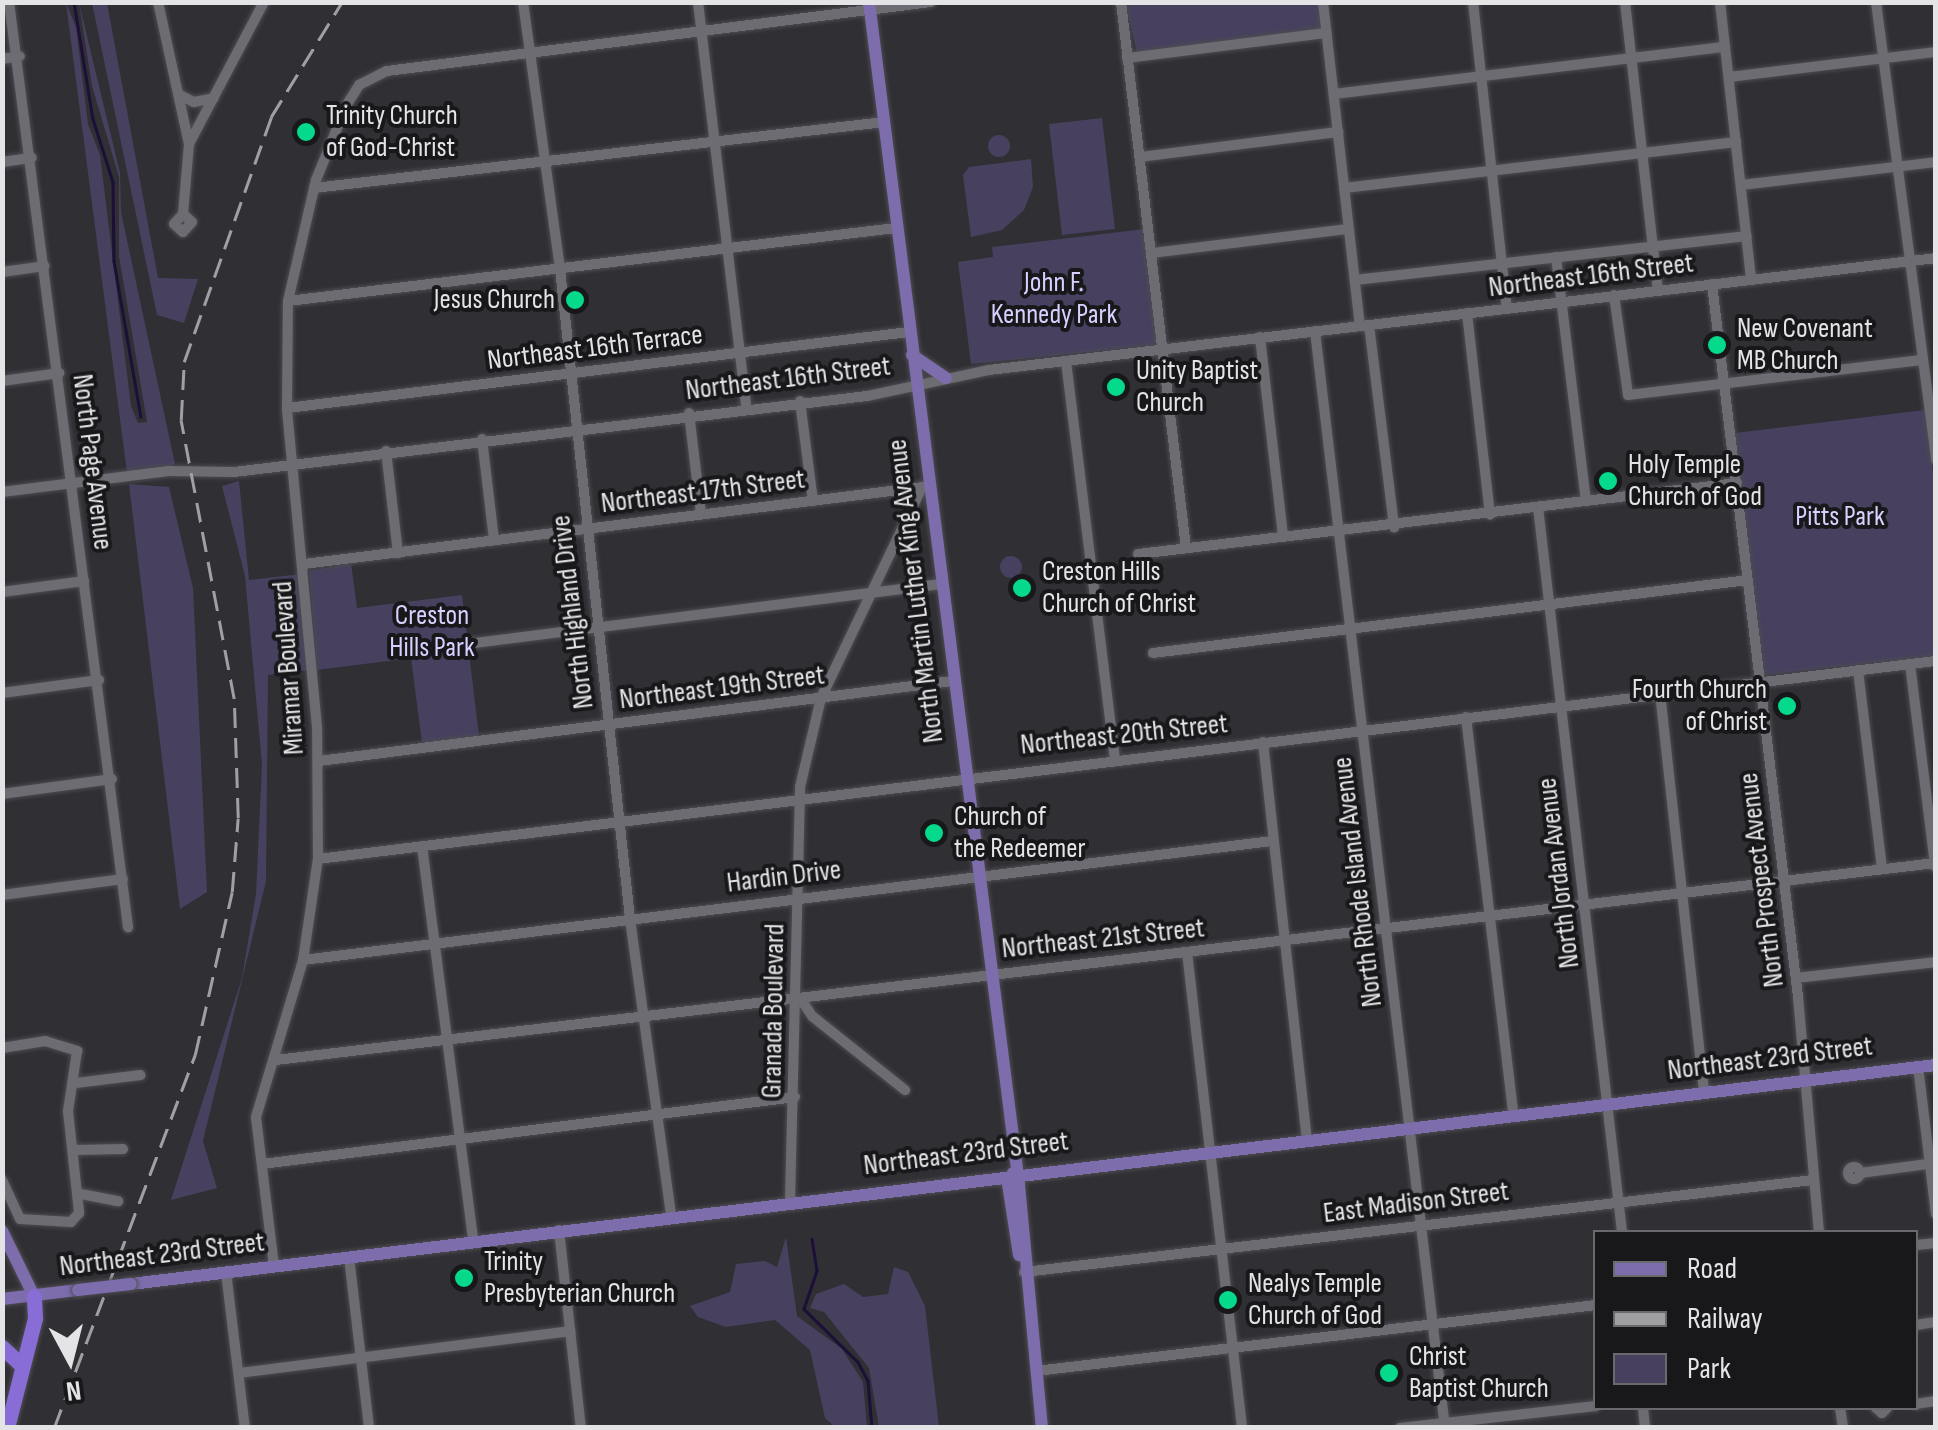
<!DOCTYPE html>
<html>
<head>
<meta charset="utf-8">
<style>
  body { margin:0 }
  #map { position:relative; width:1938px; height:1430px; overflow:hidden; background:#302f34; font-family:"Sofia Sans Condensed",sans-serif }
  div>[style] { position:absolute }
  [style*='--x'] { left:calc(var(--x)*1px); top:calc(var(--y)*1px); width:calc(var(--w)*1px); rotate:calc(var(--a)*1deg) }
  .green>* { inset:0; background:#47415f }
  .round { border-radius:50% }
  .stream>* { height:2.5px; margin:-1.25px; padding:0 1.25px; transform-origin:1.25px; border-radius:1.25px; background:#1c0f38 }
  .roads { filter:drop-shadow(0 0 2px #4d4c51) drop-shadow(0 0 2px #4d4c51) }
  .minor>* { height:10px; margin:-5px; padding:0 5px; transform-origin:5px; border-radius:5px; background:#6d6c72 }
  .minor>.ring { margin:-5px; padding:0; box-sizing:content-box; background:none; border:10px solid #6d6c72; border-radius:50% }
  .major>* { height:12px; margin:-6px; padding:0 6px; transform-origin:6px; border-radius:6px; background:#7d6dad }
  .highway>* { height:15px; margin:-7.5px; padding:0 7.5px; transform-origin:7.5px; border-radius:7.5px; background:#876dd5 }
  .rail>* { height:2.5px; margin-top:-1.25px; transform-origin:0; background:repeating-linear-gradient(90deg,#a0a0a3 0 20px,transparent 0 30px) }
  .bridges { filter:drop-shadow(0 0 2px #4d4c51) drop-shadow(0 0 2px #4d4c51) }
  .major-bridge>* { height:12px; margin:-6px; padding:0 6px; transform-origin:6px; border-radius:6px; background:#7d6dad }
  .dots>* { width:28px; height:28px; translate:-50% -50%; box-sizing:border-box; border:5px solid #18171a; border-radius:50% }
  span { translate:-50% -50%; white-space:nowrap; text-align:center; line-height:1.15; -webkit-text-stroke:8px #18171a; paint-order:stroke }
  .poi-label { font-size:28px; color:#e4e4e7 }
  .left { translate:0 -50%; text-align:left }
  .right { translate:-100% -50%; text-align:right }
  .street-label { font-size:28px; color:#e4e4e7 }
  .park-label { font-size:28px; color:#d8d1ff }
  .frame { position:absolute; inset:0; border:5px solid #e4e4e7; pointer-events:none }
  .legend { position:absolute; left:1593px; top:1230px; width:325px; height:180px; box-sizing:border-box; background:#18171a; border:2px solid #6a696c; margin:0; padding:12px 18px; list-style:none; font-size:30px; color:#e4e4e7 }
  .legend li { display:flex; align-items:center; gap:20px; height:50px }
  .legend b { width:50px; border:2px solid #6a696c }
  .north { position:absolute; left:20px; top:1310px; width:100px; height:100px; -webkit-text-stroke:8px #18171a; paint-order:stroke; rotate:173deg; font-size:28px; font-weight:700; line-height:40px; text-align:center; color:#e4e4e7 }
  .north::after { content:''; display:block; margin:auto; width:35px; height:45px; background:#e4e4e7; clip-path:polygon(50% 0,100% 100%,50% 72%,0 100%) }
</style>
</head>
<body>
<div id="map">
  <div class="green">
    <i style="clip-path:polygon(66px 3px,76px 27px,88px 124px,100px 155px,131px 406px,138px 423px,147px 422px,119px 256px,119px 177px,92px 86px,79px 3px,120px 173px,121px 212px,175px 464px,170px 467px,127px 473px)"></i>
    <i style="clip-path:polygon(92px 3px,107px 3px,158px 278px,198px 279px,184px 323px,157px 315px)"></i>
    <i style="clip-path:polygon(1126px 3px,1319px 3px,1321px 29px,1137px 54px)"></i>
    <i style="clip-path:polygon(1102px 118px,1115px 229px,1062px 235px,1049px 124px)"></i>
    <i class="round" style="left:988px;top:135px;width:22px;height:22px"></i>
    <i style="clip-path:polygon(1031px 159px,1033px 187px,1024px 210px,1002px 230px,971px 237px,963px 175px,969px 167px)"></i>
    <i style="clip-path:polygon(1145px 229px,1157px 345px,971px 364px,958px 262px,993px 257px,992px 247px)"></i>
    <i style="clip-path:polygon(1925px 410px,1936px 496px,1935px 656px,1764px 675px,1735px 433px)"></i>
    <i style="clip-path:polygon(239px 481px,249px 580px,301px 574px,309px 670px,268px 675px,266px 881px,203px 1141px,217px 1188px,171px 1200px,242px 978px,256px 894px,262px 765px,245px 576px,222px 486px)"></i>
    <i style="clip-path:polygon(129px 484px,169px 487px,193px 588px,207px 892px,180px 909px)"></i>
    <i class="round" style="left:1000px;top:556px;width:22px;height:22px"></i>
    <i style="clip-path:polygon(351px 563px,357px 608px,462px 595px,479px 736px,422px 743px,411px 658px,317px 670px,309px 571px)"></i>
    <i style="clip-path:polygon(786px 1237px,797px 1316px,842px 1349px,863px 1382px,867px 1427px,835px 1427px,825px 1418px,810px 1350px,775px 1320px,726px 1327px,698px 1317px,690px 1306px,730px 1292px,736px 1264px,765px 1261px,777px 1267px)"></i>
    <i style="clip-path:polygon(894px 1267px,908px 1272px,925px 1306px,939px 1427px,879px 1427px,869px 1368px,824px 1312px,810px 1308px,816px 1294px,844px 1284px,863px 1297px,888px 1294px)"></i>
  </div>
  <div class="stream">
    <i style="--x:74;--y:2;--w:119;--a:80.8"></i>
    <i style="--x:93;--y:119;--w:66;--a:72.4"></i>
    <i style="--x:113;--y:182;--w:79;--a:89.3"></i>
    <i style="--x:114;--y:261;--w:158;--a:80.2"></i>
    <i style="--x:812;--y:1239;--w:32;--a:81"></i>
    <i style="--x:817;--y:1271;--w:40;--a:108.9"></i>
    <i style="--x:804;--y:1309;--w:76;--a:44.5"></i>
    <i style="--x:858;--y:1362;--w:21;--a:62"></i>
    <i style="--x:868;--y:1381;--w:47;--a:85.1"></i>
  </div>
  <div class="roads">
    <div class="minor">
      <i style="--x:9;--y:2;--w:933;--a:82.67"></i>
      <i style="--x:158;--y:2;--w:145;--a:77.7"></i>
      <i style="--x:189;--y:144;--w:70;--a:94.9"></i>
      <i style="--x:183;--y:214;--w:13;--a:132"></i>
      <i style="--x:174;--y:224;--w:12;--a:42"></i>
      <i style="--x:183;--y:232;--w:13;--a:-48"></i>
      <i style="--x:192;--y:222;--w:12;--a:-138"></i>
      <i style="--x:523;--y:2;--w:270;--a:82.1"></i>
      <i style="--x:560;--y:269;--w:654;--a:83.85"></i>
      <i style="--x:630;--y:919;--w:300;--a:82.1"></i>
      <i style="--x:698;--y:2;--w:408;--a:83.2"></i>
      <i style="--x:1121;--y:2;--w:550;--a:83.21"></i>
      <i style="--x:1323;--y:2;--w:326;--a:83.5"></i>
      <i style="--x:1473;--y:2;--w:308;--a:83.7"></i>
      <i style="--x:1625;--y:2;--w:290;--a:83.5"></i>
      <i style="--x:1720;--y:2;--w:279;--a:83.6"></i>
      <i style="--x:1876;--y:2;--w:462;--a:82.5"></i>
      <i style="--x:1127;--y:58;--w:201;--a:-7.2"></i>
      <i style="--x:2;--y:59;--w:18;--a:-9"></i>
      <i style="--x:1729;--y:77;--w:209;--a:-6.9"></i>
      <i style="--x:178;--y:94;--w:18;--a:27"></i>
      <i style="--x:194;--y:102;--w:20;--a:-11"></i>
      <i style="--x:1334;--y:94;--w:394;--a:-6.9"></i>
      <i style="--x:189;--y:144;--w:161;--a:-62.2"></i>
      <i style="--x:1140;--y:157;--w:200;--a:-7.2"></i>
      <i style="--x:2;--y:162;--w:30;--a:-8"></i>
      <i style="--x:1741;--y:185;--w:196;--a:-6.7"></i>
      <i style="--x:314;--y:188;--w:574;--a:-6.6"></i>
      <i style="--x:1344;--y:188;--w:395;--a:-6.7"></i>
      <i style="--x:1152;--y:253;--w:197;--a:-7"></i>
      <i style="--x:1556;--y:257;--w:246;--a:83"></i>
      <i style="--x:2;--y:272;--w:43;--a:-7.9"></i>
      <i style="--x:1355;--y:280;--w:394;--a:-6.4"></i>
      <i style="--x:1712;--y:284;--w:718;--a:83.12"></i>
      <i style="--x:1798;--y:997;--w:236;--a:84.9"></i>
      <i style="--x:1614;--y:295;--w:101;--a:82"></i>
      <i style="--x:1628;--y:395;--w:297;--a:-6.8"></i>
      <i style="--x:288;--y:301;--w:612;--a:-6.85"></i>
      <i style="--x:1467;--y:313;--w:203;--a:83.5"></i>
      <i style="--x:1369;--y:325;--w:204;--a:82.9"></i>
      <i style="--x:1315;--y:331;--w:1105;--a:83.24"></i>
      <i style="--x:1260;--y:337;--w:200;--a:83.4"></i>
      <i style="--x:1066;--y:361;--w:401;--a:83"></i>
      <i style="--x:2;--y:381;--w:58;--a:-8"></i>
      <i style="--x:800;--y:401;--w:101;--a:82.6"></i>
      <i style="--x:287;--y:408;--w:627;--a:-6.97"></i>
      <i style="--x:689;--y:413;--w:102;--a:83.2"></i>
      <i style="--x:482;--y:439;--w:102;--a:83.2"></i>
      <i style="--x:386;--y:451;--w:103;--a:83.3"></i>
      <i style="--x:2;--y:492;--w:168;--a:-7.2"></i>
      <i style="--x:169;--y:471;--w:65;--a:0.9"></i>
      <i style="--x:234;--y:472;--w:638;--a:-6.85"></i>
      <i style="--x:867;--y:396;--w:125;--a:-12"></i>
      <i style="--x:989;--y:370;--w:954;--a:-6.74"></i>
      <i style="--x:1538;--y:507;--w:730;--a:83.39"></i>
      <i style="--x:1138;--y:554;--w:603;--a:-6.76"></i>
      <i style="--x:304;--y:564;--w:624;--a:-7.09"></i>
      <i style="--x:2;--y:592;--w:83;--a:-7.6"></i>
      <i style="--x:451;--y:646;--w:493;--a:-7.2"></i>
      <i style="--x:1153;--y:653;--w:599;--a:-6.99"></i>
      <i style="--x:1910;--y:664;--w:204;--a:82.9"></i>
      <i style="--x:1858;--y:670;--w:200;--a:83.1"></i>
      <i style="--x:2;--y:693;--w:98;--a:-7.6"></i>
      <i style="--x:1660;--y:693;--w:401;--a:83.7"></i>
      <i style="--x:1466;--y:717;--w:400;--a:83.2"></i>
      <i style="--x:1263;--y:742;--w:398;--a:83.7"></i>
      <i style="--x:319;--y:761;--w:638;--a:-7.2"></i>
      <i style="--x:2;--y:794;--w:111;--a:-7.8"></i>
      <i style="--x:422;--y:846;--w:398;--a:82.6"></i>
      <i style="--x:318;--y:859;--w:1630;--a:-6.98"></i>
      <i style="--x:2;--y:895;--w:122;--a:-7.5"></i>
      <i style="--x:1187;--y:952;--w:479;--a:83.4"></i>
      <i style="--x:303;--y:960;--w:976;--a:-7"></i>
      <i style="--x:1796;--y:978;--w:141;--a:-6.5"></i>
      <i style="--x:800;--y:998;--w:22;--a:56"></i>
      <i style="--x:812;--y:1016;--w:119;--a:38.5"></i>
      <i style="--x:2;--y:1048;--w:44;--a:-9.2"></i>
      <i style="--x:45;--y:1041;--w:34;--a:17"></i>
      <i style="--x:77;--y:1051;--w:61;--a:98.5"></i>
      <i style="--x:68;--y:1111;--w:103;--a:83.8"></i>
      <i style="--x:79;--y:1213;--w:12;--a:132"></i>
      <i style="--x:71;--y:1222;--w:51;--a:-176.6"></i>
      <i style="--x:20;--y:1219;--w:43;--a:-114.8"></i>
      <i style="--x:276;--y:1060;--w:1672;--a:-6.77"></i>
      <i style="--x:1918;--y:1066;--w:149;--a:83.1"></i>
      <i style="--x:76;--y:1083;--w:65;--a:-7"></i>
      <i style="--x:75;--y:1150;--w:48;--a:-1.2"></i>
      <i style="--x:262;--y:1164;--w:537;--a:-7.16"></i>
      <i class="ring" style="left:1848px;top:1167px;width:2px;height:2px"></i>
      <i style="--x:1860;--y:1173;--w:76;--a:-7.6"></i>
      <i style="--x:81;--y:1194;--w:38;--a:11"></i>
      <i style="--x:790;--y:1200;--w:413;--a:-88.6"></i>
      <i style="--x:800;--y:787;--w:91;--a:-76.7"></i>
      <i style="--x:821;--y:698;--w:234;--a:-64.4"></i>
      <i style="--x:559;--y:1230;--w:199;--a:83.7"></i>
      <i style="--x:1916;--y:1245;--w:20;--a:-6"></i>
      <i style="--x:349;--y:1257;--w:172;--a:83.3"></i>
      <i style="--x:274;--y:1266;--w:150;--a:-96.9"></i>
      <i style="--x:256;--y:1117;--w:164;--a:-73.3"></i>
      <i style="--x:303;--y:960;--w:102;--a:-81.6"></i>
      <i style="--x:318;--y:859;--w:132;--a:-90.4"></i>
      <i style="--x:317;--y:727;--w:320;--a:-95.4"></i>
      <i style="--x:287;--y:408;--w:107;--a:-89.5"></i>
      <i style="--x:288;--y:301;--w:124;--a:-77"></i>
      <i style="--x:316;--y:180;--w:80;--a:-67.9"></i>
      <i style="--x:346;--y:106;--w:25;--a:-58"></i>
      <i style="--x:359;--y:85;--w:31;--a:-27"></i>
      <i style="--x:387;--y:71;--w:548;--a:-7.23"></i>
      <i style="--x:226;--y:1272;--w:157;--a:83.1"></i>
      <i style="--x:1024;--y:1272;--w:794;--a:-6.65"></i>
      <i style="--x:1916;--y:1325;--w:20;--a:-9"></i>
      <i style="--x:1036;--y:1371;--w:564;--a:-6.72"></i>
      <i style="--x:239;--y:1373;--w:334;--a:-7.2"></i>
      <i style="--x:1916;--y:1404;--w:20;--a:-9"></i>
      <i style="--x:1643;--y:1408;--w:20;--a:84"></i>
      <i style="--x:1840;--y:1408;--w:20;--a:81"></i>
      <i style="--x:1876;--y:1408;--w:8;--a:40"></i>
      <i style="--x:1882;--y:1413;--w:7;--a:-45"></i>
      <i style="--x:1400;--y:1428;--w:197;--a:-6.4"></i>
    </div>
    <div class="major">
      <i style="--x:869;--y:2;--w:1192;--a:82.77"></i>
      <i style="--x:1019;--y:1185;--w:244;--a:84.6"></i>
      <i style="--x:912;--y:355;--w:41;--a:34.1"></i>
      <i style="--x:1013;--y:1173;--w:12;--a:114"></i>
      <i style="--x:1008;--y:1184;--w:72;--a:81.2"></i>
      <i style="--x:2;--y:1231;--w:72;--a:63.8"></i>
      <i style="--x:131;--y:1284;--w:1818;--a:-6.92"></i>
      <i style="--x:2;--y:1299;--w:77;--a:-6.8"></i>
    </div>
    <div class="highway">
      <i style="--x:2;--y:1347;--w:23;--a:43"></i>
      <i style="--x:7;--y:1428;--w:114;--a:-75.7"></i>
      <i style="--x:35;--y:1318;--w:22;--a:-93"></i>
    </div>
  </div>
  <div class="rail">
    <i style="--x:54;--y:1428;--w:399;--a:-69.3"></i>
    <i style="--x:195;--y:1055;--w:167;--a:-77.2"></i>
    <i style="--x:232;--y:892;--w:74;--a:-85.4"></i>
    <i style="--x:238;--y:818;--w:119;--a:-91.9"></i>
    <i style="--x:234;--y:699;--w:284;--a:-100.8"></i>
    <i style="--x:181;--y:420;--w:58;--a:-87"></i>
    <i style="--x:184;--y:362;--w:260;--a:-70.4"></i>
    <i style="--x:271;--y:117;--w:135;--a:-58.3"></i>
  </div>
  <div class="bridges">
    <div class="major-bridge">
      <i style="--x:78;--y:1290;--w:53;--a:-6.5"></i>
    </div>
  </div>
  <div class="dots">
    <i style="left:306px;top:132px;background:#05d98b"></i>
    <i style="left:575px;top:300px;background:#05d98b"></i>
    <i style="left:1717px;top:345px;background:#05d98b"></i>
    <i style="left:1116px;top:387px;background:#05d98b"></i>
    <i style="left:1608px;top:481px;background:#05d98b"></i>
    <i style="left:1022px;top:588px;background:#05d98b"></i>
    <i style="left:1787px;top:706px;background:#05d98b"></i>
    <i style="left:934px;top:833px;background:#05d98b"></i>
    <i style="left:464px;top:1278px;background:#05d98b"></i>
    <i style="left:1228px;top:1300px;background:#05d98b"></i>
    <i style="left:1389px;top:1373px;background:#05d98b"></i>
  </div>
  <div class="poi-label">
    <span class="left" style="left:326px;top:132px">Trinity Church<br>of God-Christ</span>
    <span class="right" style="left:555px;top:300px">Jesus Church</span>
    <span class="left" style="left:1737px;top:345px">New Covenant<br>MB Church</span>
    <span class="left" style="left:1136px;top:387px">Unity Baptist<br>Church</span>
    <span class="left" style="left:1628px;top:481px">Holy Temple<br>Church of God</span>
    <span class="left" style="left:1042px;top:588px">Creston Hills<br>Church of Christ</span>
    <span class="right" style="left:1767px;top:706px">Fourth Church<br>of Christ</span>
    <span class="left" style="left:954px;top:833px">Church of<br>the Redeemer</span>
    <span class="left" style="left:484px;top:1278px">Trinity<br>Presbyterian Church</span>
    <span class="left" style="left:1248px;top:1300px">Nealys Temple<br>Church of God</span>
    <span class="left" style="left:1409px;top:1373px">Christ<br>Baptist Church</span>
  </div>
  <div class="street-label">
    <span style="left:1591px;top:276px;rotate:-7deg">Northeast 16th Street</span>
    <span style="left:595px;top:348px;rotate:-7deg">Northeast 16th Terrace</span>
    <span style="left:788px;top:379px;rotate:-7deg">Northeast 16th Street</span>
    <span style="left:92px;top:462px;rotate:83deg">North Page Avenue</span>
    <span style="left:703px;top:492px;rotate:-7deg">Northeast 17th Street</span>
    <span style="left:916px;top:591px;rotate:-97deg">North Martin Luther King Avenue</span>
    <span style="left:573px;top:612px;rotate:-97deg">North Highland Drive</span>
    <span style="left:289px;top:668px;rotate:-94deg">Miramar Boulevard</span>
    <span style="left:722px;top:688px;rotate:-7deg">Northeast 19th Street</span>
    <span style="left:1124px;top:735px;rotate:-6deg">Northeast 20th Street</span>
    <span style="left:1559px;top:873px;rotate:-97deg">North Jordan Avenue</span>
    <span style="left:784px;top:877px;rotate:-7deg">Hardin Drive</span>
    <span style="left:1762px;top:880px;rotate:-97deg">North Prospect Avenue</span>
    <span style="left:1358px;top:882px;rotate:-97deg">North Rhode Island Avenue</span>
    <span style="left:1103px;top:939px;rotate:-6deg">Northeast 21st Street</span>
    <span style="left:774px;top:1011px;rotate:-89deg">Granada Boulevard</span>
    <span style="left:1770px;top:1059px;rotate:-7deg">Northeast 23rd Street</span>
    <span style="left:966px;top:1154px;rotate:-7deg">Northeast 23rd Street</span>
    <span style="left:1416px;top:1203px;rotate:-7deg">East Madison Street</span>
    <span style="left:162px;top:1255px;rotate:-7deg">Northeast 23rd Street</span>
  </div>
  <div class="park-label">
    <span style="left:1054px;top:299px">John F.<br>Kennedy Park</span>
    <span style="left:1840px;top:517px">Pitts Park</span>
    <span style="left:432px;top:632px">Creston<br>Hills Park</span>
  </div>
  <div class="frame"></div>
  <ul class="legend">
  <li><b style="height:12px;background:#7d6dad"></b>Road</li>
  <li><b style="height:12px;background:#a0a0a3"></b>Railway</li>
  <li><b style="height:28px;background:#47415f"></b>Park</li>
  </ul>
  <div class="north">N</div>
</div>
</body>
</html>
